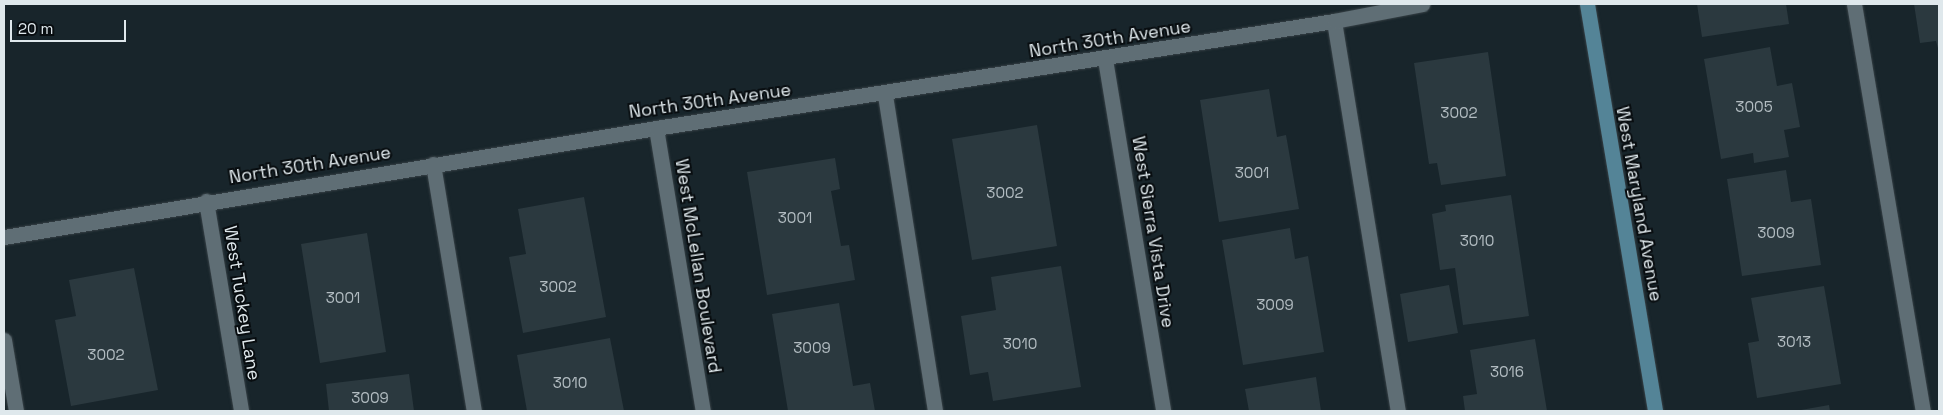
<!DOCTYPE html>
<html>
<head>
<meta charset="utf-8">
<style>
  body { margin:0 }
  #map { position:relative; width:1943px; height:415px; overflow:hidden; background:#18252b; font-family:"Space Grotesk",sans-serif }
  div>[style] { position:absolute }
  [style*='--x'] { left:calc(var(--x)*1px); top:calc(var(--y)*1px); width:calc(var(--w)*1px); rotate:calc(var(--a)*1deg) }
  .building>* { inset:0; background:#2b393f }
  .roads { filter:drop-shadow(0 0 1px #384247) drop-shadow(0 0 1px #384247) }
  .lane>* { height:15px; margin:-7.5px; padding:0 7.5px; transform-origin:7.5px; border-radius:7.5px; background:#5f6e75 }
  .street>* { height:15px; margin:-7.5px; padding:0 7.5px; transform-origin:7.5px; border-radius:7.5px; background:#5f6e75 }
  .secondary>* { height:15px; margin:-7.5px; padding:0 7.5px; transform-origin:7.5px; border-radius:7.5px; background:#548497 }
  span { translate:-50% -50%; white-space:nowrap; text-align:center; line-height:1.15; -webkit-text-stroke:4px #080d10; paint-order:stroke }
  .number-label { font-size:15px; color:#b2bcc1 }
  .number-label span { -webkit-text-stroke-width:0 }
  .street-label { font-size:18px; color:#dfe8ec }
  .frame { position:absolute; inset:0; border:5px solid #dfe8ec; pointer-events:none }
  .scale { position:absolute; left:10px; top:20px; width:116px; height:22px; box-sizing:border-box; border:2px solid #dfe8ec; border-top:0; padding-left:6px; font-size:15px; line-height:18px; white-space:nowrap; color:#dfe8ec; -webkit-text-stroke:4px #080d10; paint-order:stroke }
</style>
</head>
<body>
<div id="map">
  <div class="building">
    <i style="clip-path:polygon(1697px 4px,1786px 4px,1789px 24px,1702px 37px)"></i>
    <i style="clip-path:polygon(1914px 4px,1939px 4px,1939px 52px,1936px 41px,1920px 43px)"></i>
    <i style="clip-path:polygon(1770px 47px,1777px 86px,1792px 83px,1800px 127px,1784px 130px,1789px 157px,1754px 163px,1753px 153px,1721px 159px,1704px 59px)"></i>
    <i style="clip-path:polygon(1488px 52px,1506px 176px,1441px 185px,1437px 163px,1429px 164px,1414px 63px)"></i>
    <i style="clip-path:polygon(1269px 89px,1277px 137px,1286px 135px,1299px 209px,1219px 222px,1200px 100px)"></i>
    <i style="clip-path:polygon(1037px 125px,1057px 246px,972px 260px,952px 139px)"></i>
    <i style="clip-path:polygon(835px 158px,840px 189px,831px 191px,841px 246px,849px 245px,855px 280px,767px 295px,747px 172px)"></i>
    <i style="clip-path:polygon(1786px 170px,1791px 202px,1811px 199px,1821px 265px,1742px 276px,1727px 179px)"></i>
    <i style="clip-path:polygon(1511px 195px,1529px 316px,1463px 325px,1455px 268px,1440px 270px,1432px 214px,1446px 211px,1445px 205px)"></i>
    <i style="clip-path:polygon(584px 197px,606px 317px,523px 333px,509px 257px,526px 254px,518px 209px)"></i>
    <i style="clip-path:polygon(1290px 228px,1295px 259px,1308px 256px,1324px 352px,1243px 365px,1222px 240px)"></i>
    <i style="clip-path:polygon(367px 233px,386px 352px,320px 363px,301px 244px)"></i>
    <i style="clip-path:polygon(1061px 266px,1081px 387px,993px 401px,988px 372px,970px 375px,961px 316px,996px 310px,991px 277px)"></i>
    <i style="clip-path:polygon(134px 268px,158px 390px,71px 406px,55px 320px,76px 316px,69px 280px)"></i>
    <i style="clip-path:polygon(1449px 285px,1458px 333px,1408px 342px,1400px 294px)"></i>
    <i style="clip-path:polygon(1824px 286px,1841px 384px,1757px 398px,1748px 343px,1759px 341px,1751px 298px)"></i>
    <i style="clip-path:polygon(839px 303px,853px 386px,870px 383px,875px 411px,788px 411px,772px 314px)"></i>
    <i style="clip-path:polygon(610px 338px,624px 411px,527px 411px,517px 355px)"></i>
    <i style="clip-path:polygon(1535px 339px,1547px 411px,1465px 411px,1463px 396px,1477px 394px,1470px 350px)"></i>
    <i style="clip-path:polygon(409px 374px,414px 411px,329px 411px,326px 384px)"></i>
    <i style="clip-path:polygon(1316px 377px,1321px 411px,1249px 411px,1245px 389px)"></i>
    <i style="clip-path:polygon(1829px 405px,1830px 411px,1801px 411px,1801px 410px)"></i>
  </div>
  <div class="roads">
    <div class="lane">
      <i style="--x:1854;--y:4;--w:413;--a:80.4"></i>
      <i style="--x:1334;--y:21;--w:395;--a:80.7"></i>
      <i style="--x:885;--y:95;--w:320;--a:81"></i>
      <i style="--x:433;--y:164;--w:250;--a:80.6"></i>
      <i style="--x:4;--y:340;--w:72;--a:80.4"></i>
    </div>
    <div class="street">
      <i style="--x:1105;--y:59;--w:357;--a:80.6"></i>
      <i style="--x:656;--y:128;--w:287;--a:80.6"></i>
      <i style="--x:206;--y:201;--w:213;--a:80.5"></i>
      <i style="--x:4;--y:237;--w:661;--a:-9.49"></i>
      <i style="--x:656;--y:128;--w:686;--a:-8.97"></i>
      <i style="--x:1334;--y:21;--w:90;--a:-10.9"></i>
    </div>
    <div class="secondary">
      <i style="--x:1587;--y:4;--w:413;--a:80.5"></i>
    </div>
  </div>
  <div class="number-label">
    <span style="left:1754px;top:107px">3005</span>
    <span style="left:1459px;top:113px">3002</span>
    <span style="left:1252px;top:173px">3001</span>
    <span style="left:1005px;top:193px">3002</span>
    <span style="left:795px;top:218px">3001</span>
    <span style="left:1776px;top:233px">3009</span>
    <span style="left:1477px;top:241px">3010</span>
    <span style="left:558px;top:287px">3002</span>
    <span style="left:343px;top:298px">3001</span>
    <span style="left:1275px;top:305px">3009</span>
    <span style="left:1794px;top:342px">3013</span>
    <span style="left:1020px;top:344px">3010</span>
    <span style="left:812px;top:348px">3009</span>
    <span style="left:106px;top:355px">3002</span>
    <span style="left:1507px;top:372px">3016</span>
    <span style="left:570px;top:383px">3010</span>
    <span style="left:370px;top:398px">3009</span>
  </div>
  <div class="street-label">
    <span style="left:1110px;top:39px;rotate:-9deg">North 30th Avenue</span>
    <span style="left:710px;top:101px;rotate:-8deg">North 30th Avenue</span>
    <span style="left:310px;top:165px;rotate:-9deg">North 30th Avenue</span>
    <span style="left:1639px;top:204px;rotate:80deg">West Maryland Avenue</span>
    <span style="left:1153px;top:232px;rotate:81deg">West Sierra Vista Drive</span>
    <span style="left:698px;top:266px;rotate:81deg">West McLellan Boulevard</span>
    <span style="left:242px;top:303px;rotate:81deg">West Tuckey Lane</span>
  </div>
  <div class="frame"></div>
  <div class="scale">20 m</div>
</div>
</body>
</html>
